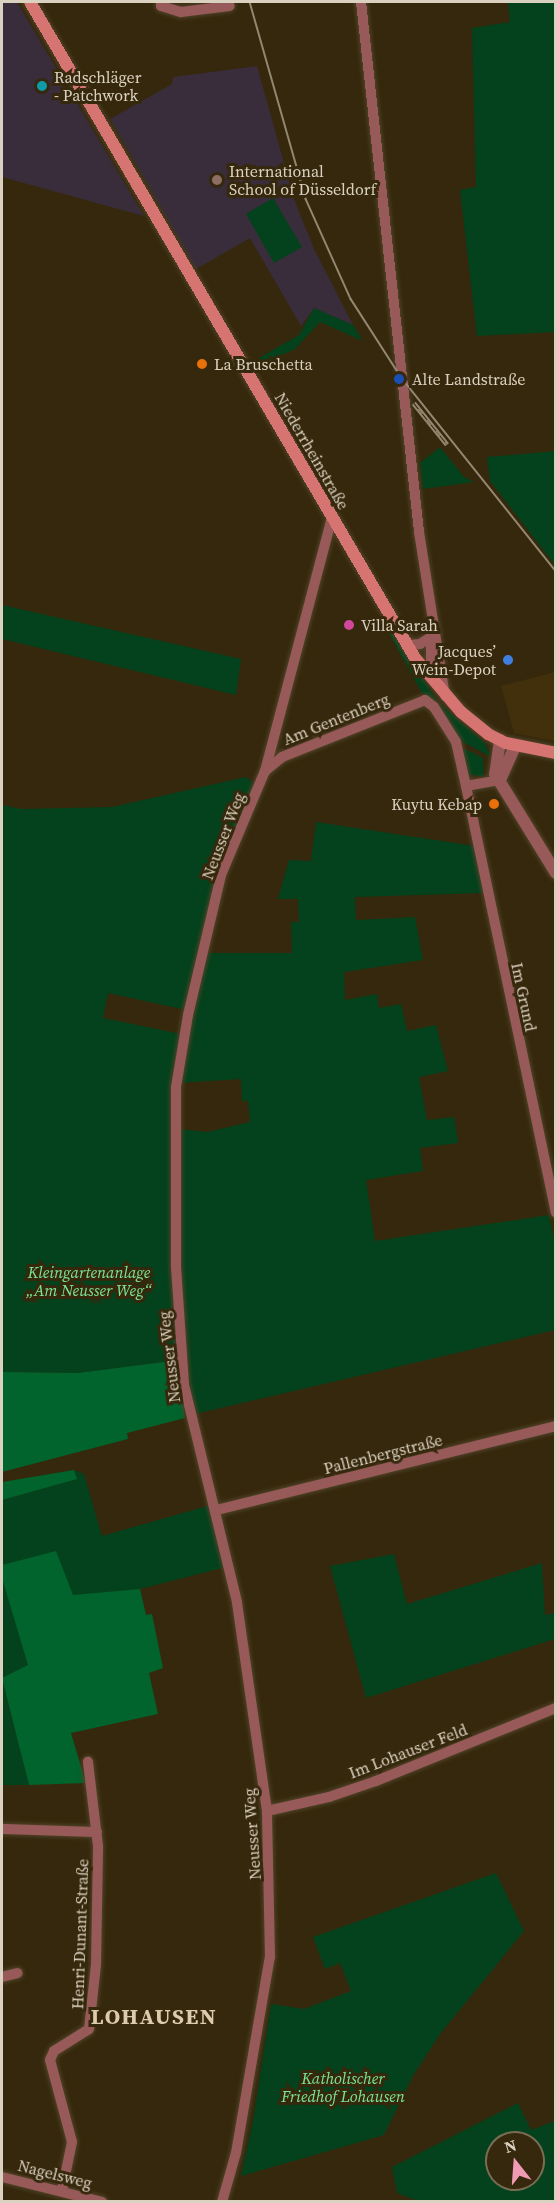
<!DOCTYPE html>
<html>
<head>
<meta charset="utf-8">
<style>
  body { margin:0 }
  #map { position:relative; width:557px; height:2203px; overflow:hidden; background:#36280c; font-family:"Source Serif 4",serif }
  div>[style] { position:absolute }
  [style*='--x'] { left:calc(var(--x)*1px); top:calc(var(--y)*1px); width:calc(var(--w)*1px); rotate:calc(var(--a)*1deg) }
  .built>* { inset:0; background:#42300c }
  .education>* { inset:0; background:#392d3b }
  .green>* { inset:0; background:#03421c }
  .forest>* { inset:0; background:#00642c }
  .roads { filter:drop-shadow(0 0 2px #504329) drop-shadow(0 0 2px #504329) }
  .minor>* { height:10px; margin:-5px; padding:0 5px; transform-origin:5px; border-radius:5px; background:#985a58 }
  .tertiary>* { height:12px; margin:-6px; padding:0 6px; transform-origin:6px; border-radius:6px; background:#985a58 }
  .secondary>* { height:12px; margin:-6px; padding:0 6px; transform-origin:6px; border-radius:6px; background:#d57471 }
  .tram>* { height:1.5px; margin:-0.75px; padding:0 0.75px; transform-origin:0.75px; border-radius:0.75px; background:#938772 }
  .rail>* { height:4.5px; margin-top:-2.25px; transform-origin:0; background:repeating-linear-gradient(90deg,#36280c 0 7px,#938772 0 14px); box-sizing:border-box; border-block:2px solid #938772 }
  .dots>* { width:16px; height:16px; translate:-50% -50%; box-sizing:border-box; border:3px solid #36280c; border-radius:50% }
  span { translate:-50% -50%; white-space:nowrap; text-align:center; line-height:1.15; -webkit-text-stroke:6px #36280c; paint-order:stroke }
  .poi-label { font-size:16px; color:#dad1c1 }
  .left { translate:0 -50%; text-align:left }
  .right { translate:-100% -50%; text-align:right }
  .street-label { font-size:16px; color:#dad1c1 }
  .park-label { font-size:16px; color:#7ae696; font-style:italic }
  .district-label { font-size:22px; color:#ddcbac; font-weight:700; letter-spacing:1.5px }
  .frame { position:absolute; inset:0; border:3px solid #dad1c1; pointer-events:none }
  .north { position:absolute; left:485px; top:2131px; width:60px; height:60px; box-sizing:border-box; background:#36280c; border:2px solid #786c54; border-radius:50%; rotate:343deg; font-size:16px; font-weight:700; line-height:24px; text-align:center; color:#dad1c1 }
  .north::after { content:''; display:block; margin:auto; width:21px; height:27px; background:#f09ab5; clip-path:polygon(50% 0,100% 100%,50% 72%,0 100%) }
</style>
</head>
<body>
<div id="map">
  <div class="built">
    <i style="clip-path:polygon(555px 672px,555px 741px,514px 733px,501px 686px)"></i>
  </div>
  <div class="education">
    <i style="clip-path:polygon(2px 2px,17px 2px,144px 216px,2px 177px)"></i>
    <i style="clip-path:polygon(257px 66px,294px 199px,314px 249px,353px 325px,314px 308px,301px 326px,250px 238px,196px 269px,110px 119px,172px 84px,173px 77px)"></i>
  </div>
  <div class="green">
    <i style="clip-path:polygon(508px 2px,555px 2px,555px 332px,477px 336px,460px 190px,476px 187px,472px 28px,510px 22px)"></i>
    <i style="clip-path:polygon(273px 198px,302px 247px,274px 263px,246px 214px)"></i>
    <i style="clip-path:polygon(314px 308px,353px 325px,363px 341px,320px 322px,295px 349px,259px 365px,259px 358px,299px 335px)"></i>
    <i style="clip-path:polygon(440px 447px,464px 477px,474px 482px,423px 489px,420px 463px)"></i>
    <i style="clip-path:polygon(555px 451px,556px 451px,555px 565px,490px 481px,487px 457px)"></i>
    <i style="clip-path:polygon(2px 605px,241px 659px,236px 695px,2px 639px)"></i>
    <i style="clip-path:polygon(386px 621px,438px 702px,485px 743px,491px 757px,461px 741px,431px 698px,422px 693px,383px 623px)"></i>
    <i style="clip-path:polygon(463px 748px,483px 758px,484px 777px,467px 774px)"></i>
    <i style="clip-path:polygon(246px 777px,256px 785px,223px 858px,186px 1010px,108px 993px,103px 1018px,181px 1034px,179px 1360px,78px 1373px,2px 1372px,2px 805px,22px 809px,112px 807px)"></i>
    <i style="clip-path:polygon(316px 822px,475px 846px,483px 893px,355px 897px,356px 920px,415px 917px,423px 960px,344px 972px,345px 1000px,377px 994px,379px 1008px,401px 1004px,407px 1031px,436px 1025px,448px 1071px,419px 1077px,427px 1120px,454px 1117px,458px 1143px,420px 1148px,423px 1171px,366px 1180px,375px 1241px,549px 1215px,555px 1245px,555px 1330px,195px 1414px,188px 1388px,179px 1298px,178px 1129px,207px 1132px,250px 1122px,248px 1101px,242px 1101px,241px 1079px,178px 1083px,203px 953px,292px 953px,291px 922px,299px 922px,298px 899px,278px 899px,289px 860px,311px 861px)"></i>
    <i style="clip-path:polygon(74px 1470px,84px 1474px,102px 1536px,211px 1505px,226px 1567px,140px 1589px,73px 1596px,2px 1566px,2px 1500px,76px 1479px)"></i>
    <i style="clip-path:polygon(394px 1554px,407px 1604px,542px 1563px,545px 1615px,555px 1613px,555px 1639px,366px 1698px,330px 1566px)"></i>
    <i style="clip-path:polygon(4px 1577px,28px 1666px,2px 1678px,29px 1785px,2px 1785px,2px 1578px)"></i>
    <i style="clip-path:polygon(496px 1873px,524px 1931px,440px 2034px,413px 2076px,384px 2135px,241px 2176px,253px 2121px,271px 2004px,304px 2009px,351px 1991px,340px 1963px,325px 1969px,313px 1937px)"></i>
    <i style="clip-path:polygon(evenodd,518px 2103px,531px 2130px,555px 2121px,555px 2201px,418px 2201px,397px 2193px,392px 2167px,518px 2103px,497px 2143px,533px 2143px,533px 2179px,497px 2179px,497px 2143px)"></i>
  </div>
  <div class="forest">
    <i style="clip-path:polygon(179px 1360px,185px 1418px,127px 1433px,128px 1439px,2px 1472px,2px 1372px,78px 1373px)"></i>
    <i style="clip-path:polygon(74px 1470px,77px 1479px,2px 1500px,2px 1482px)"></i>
    <i style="clip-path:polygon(56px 1551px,73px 1595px,140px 1589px,146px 1615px,152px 1614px,163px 1668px,149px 1673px,158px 1714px,71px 1733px,86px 1783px,29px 1785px,2px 1678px,28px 1665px,2px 1578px,2px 1565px)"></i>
  </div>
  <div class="roads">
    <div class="minor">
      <i style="--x:161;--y:2;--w:4;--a:90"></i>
      <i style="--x:161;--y:6;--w:21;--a:17"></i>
      <i style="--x:181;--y:12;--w:49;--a:-7"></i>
      <i style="--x:361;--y:2;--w:533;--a:83.75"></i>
      <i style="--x:419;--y:532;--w:166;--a:81"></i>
      <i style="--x:408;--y:645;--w:12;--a:-5"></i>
      <i style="--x:420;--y:644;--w:13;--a:-32"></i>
      <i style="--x:431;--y:677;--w:42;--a:-90"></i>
      <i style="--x:265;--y:771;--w:22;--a:-39"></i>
      <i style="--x:282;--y:757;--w:154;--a:-21.7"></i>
      <i style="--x:425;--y:700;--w:11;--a:38"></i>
      <i style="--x:434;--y:707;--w:41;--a:57.8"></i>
      <i style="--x:456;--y:742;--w:45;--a:77.2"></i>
      <i style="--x:466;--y:786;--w:35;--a:-10"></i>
      <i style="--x:466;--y:786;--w:436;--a:78.1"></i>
      <i style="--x:217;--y:1510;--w:349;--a:-13.9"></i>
      <i style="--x:267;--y:1811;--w:64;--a:-12.7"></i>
      <i style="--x:329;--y:1797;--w:50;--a:-18.8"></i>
      <i style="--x:376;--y:1781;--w:194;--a:-22.1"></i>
      <i style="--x:2;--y:1829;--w:95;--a:1.8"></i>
      <i style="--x:2;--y:1977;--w:16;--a:-14"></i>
      <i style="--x:2;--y:2177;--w:103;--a:14"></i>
      <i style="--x:62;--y:2190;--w:49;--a:-78.2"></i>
      <i style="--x:72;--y:2142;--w:85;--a:-105"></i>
      <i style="--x:50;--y:2060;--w:10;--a:-66"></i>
      <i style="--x:54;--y:2051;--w:41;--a:-32.2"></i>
      <i style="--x:89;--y:2029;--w:64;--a:-83.8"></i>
      <i style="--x:96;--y:1965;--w:119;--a:-89"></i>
      <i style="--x:98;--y:1846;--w:85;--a:-96.8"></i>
      <i style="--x:222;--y:2202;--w:51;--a:-74.1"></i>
      <i style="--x:236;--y:2153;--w:199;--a:-80.2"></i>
      <i style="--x:270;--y:1957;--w:146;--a:-91.2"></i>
      <i style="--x:267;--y:1811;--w:211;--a:-98.2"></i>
      <i style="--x:237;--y:1602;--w:224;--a:-103.7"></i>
      <i style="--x:184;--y:1384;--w:117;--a:-93.9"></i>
      <i style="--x:176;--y:1267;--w:180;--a:-90"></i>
      <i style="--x:176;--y:1087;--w:73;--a:-80.5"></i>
      <i style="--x:188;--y:1015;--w:144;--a:-76.7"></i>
      <i style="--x:221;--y:875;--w:113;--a:-67.1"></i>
      <i style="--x:265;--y:771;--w:262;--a:-75.2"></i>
    </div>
    <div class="tertiary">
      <i style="--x:500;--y:740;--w:34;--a:98"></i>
      <i style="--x:495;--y:774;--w:116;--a:58.4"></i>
      <i style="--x:500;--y:780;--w:37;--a:-66"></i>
    </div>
    <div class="secondary">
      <i style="--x:30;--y:2;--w:761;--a:59.59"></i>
      <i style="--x:415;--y:658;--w:71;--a:49.6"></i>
      <i style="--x:461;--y:712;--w:35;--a:39"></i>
      <i style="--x:488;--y:734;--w:20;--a:27"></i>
      <i style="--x:506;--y:743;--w:51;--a:11.3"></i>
    </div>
  </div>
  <div class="tram">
    <i style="--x:250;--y:2;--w:205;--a:74.1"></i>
    <i style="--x:306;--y:199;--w:110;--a:65.8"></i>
    <i style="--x:351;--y:299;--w:93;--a:57.3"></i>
    <i style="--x:401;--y:377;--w:248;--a:51.4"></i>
  </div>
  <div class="rail">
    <i style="--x:414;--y:403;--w:53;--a:51.2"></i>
  </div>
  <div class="dots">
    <i style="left:42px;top:86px;background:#0f9aa8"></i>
    <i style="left:217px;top:180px;background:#8d6e63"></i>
    <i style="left:202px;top:364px;background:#e8710a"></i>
    <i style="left:399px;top:379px;background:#1a4fb4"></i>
    <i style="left:349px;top:625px;background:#d1479c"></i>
    <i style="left:508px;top:660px;background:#3f7fe0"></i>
    <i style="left:494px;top:804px;background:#e8710a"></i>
  </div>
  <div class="poi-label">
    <span class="left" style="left:54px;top:86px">Radschläger<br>- Patchwork</span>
    <span class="left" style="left:229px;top:180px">International<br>School of Düsseldorf</span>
    <span class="left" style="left:214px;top:364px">La Bruschetta</span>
    <span class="left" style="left:412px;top:379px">Alte Landstraße</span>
    <span class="left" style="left:361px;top:625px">Villa Sarah</span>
    <span class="right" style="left:496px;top:660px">Jacques’<br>Wein-Depot</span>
    <span class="right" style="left:482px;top:804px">Kuytu Kebap</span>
  </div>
  <div class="street-label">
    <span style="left:312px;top:451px;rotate:60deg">Niederrheinstraße</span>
    <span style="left:336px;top:719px;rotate:-22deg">Am Gentenberg</span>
    <span style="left:223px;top:836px;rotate:-69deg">Neusser Weg</span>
    <span style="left:524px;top:997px;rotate:78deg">Im Grund</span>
    <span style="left:169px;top:1357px;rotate:-97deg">Neusser Weg</span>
    <span style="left:383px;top:1454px;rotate:-14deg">Pallenbergstraße</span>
    <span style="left:408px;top:1751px;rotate:-21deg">Im Lohauser Feld</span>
    <span style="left:252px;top:1834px;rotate:-94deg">Neusser Weg</span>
    <span style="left:80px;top:1934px;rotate:-88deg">Henri-Dunant-Straße</span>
    <span style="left:55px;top:2174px;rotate:14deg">Nagelsweg</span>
  </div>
  <div class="park-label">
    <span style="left:89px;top:1281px">Kleingartenanlage<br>„Am Neusser Weg“</span>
    <span style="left:343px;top:2087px">Katholischer<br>Friedhof Lohausen</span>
  </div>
  <div class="district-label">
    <span style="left:154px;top:2017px">LOHAUSEN</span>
  </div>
  <div class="frame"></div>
  <div class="north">N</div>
</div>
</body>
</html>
